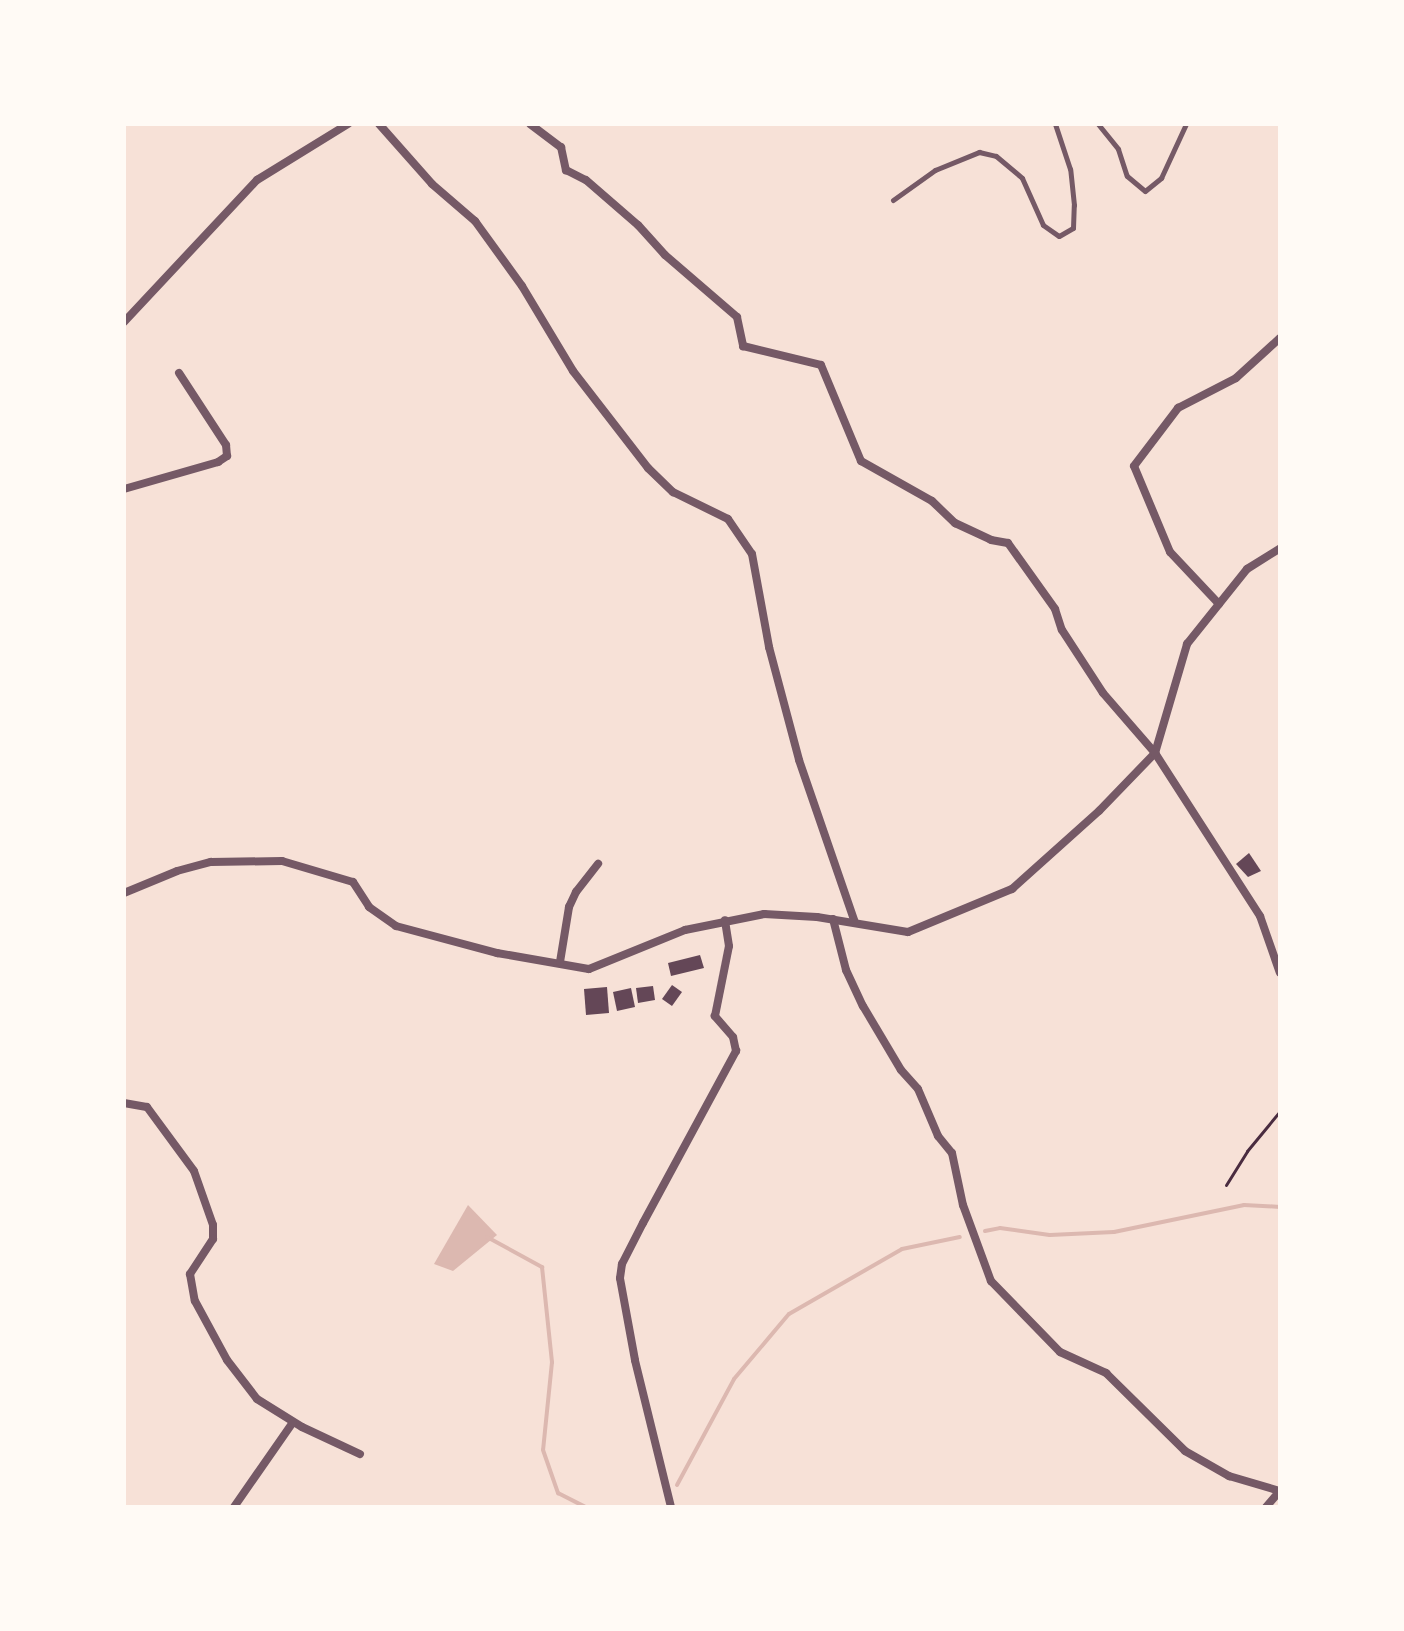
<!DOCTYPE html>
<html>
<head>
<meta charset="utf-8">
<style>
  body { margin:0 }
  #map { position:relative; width:1404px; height:1631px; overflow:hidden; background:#f7e1d7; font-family:Raleway,sans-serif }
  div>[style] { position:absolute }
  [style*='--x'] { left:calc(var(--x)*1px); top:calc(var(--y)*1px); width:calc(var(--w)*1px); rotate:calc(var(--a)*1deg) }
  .water>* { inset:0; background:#dcb8b0 }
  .stream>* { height:4px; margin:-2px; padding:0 2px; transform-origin:2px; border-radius:2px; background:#dcb8b0 }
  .building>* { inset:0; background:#644757 }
  .path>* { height:3px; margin:-1.5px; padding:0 1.5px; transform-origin:1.5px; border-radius:1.5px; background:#4a2c40 }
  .service>* { height:5px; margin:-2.5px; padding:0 2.5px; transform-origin:2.5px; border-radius:2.5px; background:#755966 }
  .minor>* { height:8px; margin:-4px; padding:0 4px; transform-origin:4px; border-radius:4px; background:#755966 }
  span { translate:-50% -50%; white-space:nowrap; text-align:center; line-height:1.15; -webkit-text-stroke:8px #fffaf5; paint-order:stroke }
  .frame { position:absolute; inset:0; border:126px solid #fffaf5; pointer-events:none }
</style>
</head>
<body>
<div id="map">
  <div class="water">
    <i style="clip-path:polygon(468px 1205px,497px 1235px,453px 1271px,434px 1264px)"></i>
  </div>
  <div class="stream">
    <i style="--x:985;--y:1231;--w:15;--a:-11"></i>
    <i style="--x:1000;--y:1228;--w:50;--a:8"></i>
    <i style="--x:1050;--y:1235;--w:64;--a:-2.7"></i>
    <i style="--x:1114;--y:1232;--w:133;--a:-11.7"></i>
    <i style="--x:1244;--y:1205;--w:36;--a:3"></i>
    <i style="--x:487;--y:1237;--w:63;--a:28.6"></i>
    <i style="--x:542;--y:1267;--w:96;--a:84"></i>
    <i style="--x:552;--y:1362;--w:88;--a:95.8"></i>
    <i style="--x:543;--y:1450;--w:46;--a:70.8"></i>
    <i style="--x:558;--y:1493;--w:30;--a:27"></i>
    <i style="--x:677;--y:1485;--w:120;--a:-61.7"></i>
    <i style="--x:734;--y:1379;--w:85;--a:-49.8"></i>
    <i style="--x:789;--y:1314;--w:130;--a:-29.9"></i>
    <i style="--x:902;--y:1249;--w:59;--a:-11.7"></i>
  </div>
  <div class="building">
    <i style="clip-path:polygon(1249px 853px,1261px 871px,1248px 877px,1236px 864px)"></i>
    <i style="clip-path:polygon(700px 955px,704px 968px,671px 976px,668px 963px)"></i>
    <i style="clip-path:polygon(672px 985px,682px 992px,672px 1006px,662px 999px)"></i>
    <i style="clip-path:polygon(653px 986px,655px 1000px,638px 1003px,636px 988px)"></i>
    <i style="clip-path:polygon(607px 987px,609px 1013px,586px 1015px,584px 989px)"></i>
    <i style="clip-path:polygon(631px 988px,635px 1007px,617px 1011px,613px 992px)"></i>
  </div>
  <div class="path">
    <i style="--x:1226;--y:1185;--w:40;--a:-58"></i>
    <i style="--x:1247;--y:1151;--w:52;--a:-50.5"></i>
  </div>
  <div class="service">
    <i style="--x:1098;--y:124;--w:32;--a:51"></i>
    <i style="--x:1118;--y:149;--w:28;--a:72"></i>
    <i style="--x:1127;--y:176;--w:23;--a:40"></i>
    <i style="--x:1145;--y:191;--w:21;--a:-39"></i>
    <i style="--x:1161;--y:178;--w:60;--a:-65.2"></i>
    <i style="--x:893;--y:200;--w:52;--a:-35.5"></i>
    <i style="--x:935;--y:170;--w:48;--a:-22.2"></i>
    <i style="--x:979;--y:152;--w:17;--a:13"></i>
    <i style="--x:996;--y:156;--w:34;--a:40"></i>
    <i style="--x:1022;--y:178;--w:51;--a:65.9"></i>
    <i style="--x:1043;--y:225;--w:19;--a:35"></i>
    <i style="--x:1059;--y:236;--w:16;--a:-30"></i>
    <i style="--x:1073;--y:228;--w:23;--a:-88"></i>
    <i style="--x:1074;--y:205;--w:36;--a:-96"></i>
    <i style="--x:1070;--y:169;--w:47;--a:-108.4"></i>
  </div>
  <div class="minor">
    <i style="--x:379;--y:124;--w:80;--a:48.5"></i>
    <i style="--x:432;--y:184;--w:57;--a:40.7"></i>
    <i style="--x:475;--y:221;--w:80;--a:54.1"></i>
    <i style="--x:522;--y:286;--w:99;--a:59"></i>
    <i style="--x:573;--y:371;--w:123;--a:52.3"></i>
    <i style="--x:648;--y:468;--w:35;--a:44"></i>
    <i style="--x:673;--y:492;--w:61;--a:26.1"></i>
    <i style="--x:728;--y:519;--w:42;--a:55.6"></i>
    <i style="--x:752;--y:554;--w:95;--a:79.6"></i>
    <i style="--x:769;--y:647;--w:117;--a:75.1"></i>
    <i style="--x:799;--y:760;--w:172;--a:71"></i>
    <i style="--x:530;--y:124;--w:39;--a:37"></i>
    <i style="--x:561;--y:147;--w:24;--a:78"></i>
    <i style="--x:566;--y:170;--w:22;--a:27"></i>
    <i style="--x:586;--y:180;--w:69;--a:40.9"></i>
    <i style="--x:638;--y:225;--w:40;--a:48"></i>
    <i style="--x:665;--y:255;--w:95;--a:40.7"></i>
    <i style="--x:737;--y:317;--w:30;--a:78"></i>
    <i style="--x:743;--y:346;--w:80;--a:13.7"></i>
    <i style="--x:821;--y:365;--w:104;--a:67.4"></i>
    <i style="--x:861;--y:461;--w:81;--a:29.4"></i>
    <i style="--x:932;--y:501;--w:32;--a:44"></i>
    <i style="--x:955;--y:523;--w:40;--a:25"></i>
    <i style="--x:991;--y:540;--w:17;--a:10"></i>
    <i style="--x:1008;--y:543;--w:81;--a:54.5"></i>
    <i style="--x:1055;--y:609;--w:22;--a:72"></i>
    <i style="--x:1062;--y:630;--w:75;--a:56.9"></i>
    <i style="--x:1103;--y:693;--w:79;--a:49.1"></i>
    <i style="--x:1155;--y:753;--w:194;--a:57.2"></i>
    <i style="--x:1260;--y:916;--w:60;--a:70.7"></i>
    <i style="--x:124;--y:322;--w:195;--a:-46.9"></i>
    <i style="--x:257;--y:180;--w:107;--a:-31.6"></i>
    <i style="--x:124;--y:489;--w:98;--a:-16"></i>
    <i style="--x:218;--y:462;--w:11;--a:-34"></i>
    <i style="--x:227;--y:456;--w:11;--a:-95"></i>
    <i style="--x:226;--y:445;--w:86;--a:-123.1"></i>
    <i style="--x:1219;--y:604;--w:71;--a:-133.3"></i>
    <i style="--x:1170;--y:552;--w:93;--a:-112.7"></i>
    <i style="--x:1134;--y:466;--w:73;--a:-52.8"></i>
    <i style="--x:1178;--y:408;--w:65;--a:-27.3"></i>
    <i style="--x:1236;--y:378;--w:59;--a:-42.3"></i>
    <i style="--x:124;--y:893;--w:57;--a:-22.5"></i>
    <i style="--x:177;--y:871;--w:35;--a:-15"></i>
    <i style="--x:211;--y:862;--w:71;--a:-0.8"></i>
    <i style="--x:282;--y:861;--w:74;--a:16.5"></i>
    <i style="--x:353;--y:882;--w:30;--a:57"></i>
    <i style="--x:369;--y:907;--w:33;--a:35"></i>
    <i style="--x:396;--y:926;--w:105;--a:15"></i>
    <i style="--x:497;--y:953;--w:93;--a:9.9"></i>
    <i style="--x:589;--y:969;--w:104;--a:-22.1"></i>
    <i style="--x:685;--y:930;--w:81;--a:-11.4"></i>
    <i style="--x:764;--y:914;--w:53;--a:3.2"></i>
    <i style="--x:817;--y:917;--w:92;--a:9.4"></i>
    <i style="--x:908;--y:932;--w:113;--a:-22.5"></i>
    <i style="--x:1012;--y:889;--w:117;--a:-41.9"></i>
    <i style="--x:1099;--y:811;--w:81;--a:-46"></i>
    <i style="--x:1155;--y:753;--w:114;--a:-73.6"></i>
    <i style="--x:1187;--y:644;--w:96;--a:-51.3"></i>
    <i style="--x:1247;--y:569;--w:39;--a:-32"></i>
    <i style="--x:833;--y:919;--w:53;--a:75.7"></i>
    <i style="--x:846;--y:970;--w:40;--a:65"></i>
    <i style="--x:863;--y:1006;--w:74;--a:59.3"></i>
    <i style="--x:901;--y:1070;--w:25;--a:48"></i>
    <i style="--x:918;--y:1089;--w:51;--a:66.9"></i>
    <i style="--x:938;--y:1136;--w:22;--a:51"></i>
    <i style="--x:952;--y:1153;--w:53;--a:78.1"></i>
    <i style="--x:963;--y:1205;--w:81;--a:69.8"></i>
    <i style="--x:991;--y:1281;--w:99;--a:45.8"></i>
    <i style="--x:1060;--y:1352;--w:51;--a:24.5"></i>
    <i style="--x:1106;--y:1373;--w:111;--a:44.6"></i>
    <i style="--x:1185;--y:1451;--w:51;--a:29.6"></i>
    <i style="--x:1229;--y:1476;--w:53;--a:16.4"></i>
    <i style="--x:560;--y:962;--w:56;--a:-80.7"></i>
    <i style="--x:569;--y:907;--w:17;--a:-65"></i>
    <i style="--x:576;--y:892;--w:36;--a:-52"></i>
    <i style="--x:124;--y:1103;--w:23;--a:10"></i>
    <i style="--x:147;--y:1107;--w:79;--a:53.7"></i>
    <i style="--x:194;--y:1171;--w:57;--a:70.6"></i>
    <i style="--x:213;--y:1225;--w:14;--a:90"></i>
    <i style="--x:213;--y:1239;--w:42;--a:123.3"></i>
    <i style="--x:190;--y:1274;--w:27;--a:80"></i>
    <i style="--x:195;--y:1301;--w:67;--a:61.5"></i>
    <i style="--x:227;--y:1360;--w:49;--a:52.4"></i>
    <i style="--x:257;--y:1399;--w:53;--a:31.9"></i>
    <i style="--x:302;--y:1427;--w:64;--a:25"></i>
    <i style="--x:234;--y:1507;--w:103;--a:-55.2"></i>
    <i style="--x:671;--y:1507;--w:151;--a:-103.8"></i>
    <i style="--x:635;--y:1360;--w:83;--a:-100.4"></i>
    <i style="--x:620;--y:1278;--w:14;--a:-82"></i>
    <i style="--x:622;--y:1264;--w:46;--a:-62.9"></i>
    <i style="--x:643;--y:1223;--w:196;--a:-61.6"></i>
    <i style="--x:736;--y:1051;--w:14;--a:-102"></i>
    <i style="--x:733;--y:1037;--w:28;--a:-131"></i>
    <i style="--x:715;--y:1016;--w:71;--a:-78.7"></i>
    <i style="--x:729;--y:946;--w:26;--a:-99"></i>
    <i style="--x:1266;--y:1507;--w:21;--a:-49"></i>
  </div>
  <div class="frame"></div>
</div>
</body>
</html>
